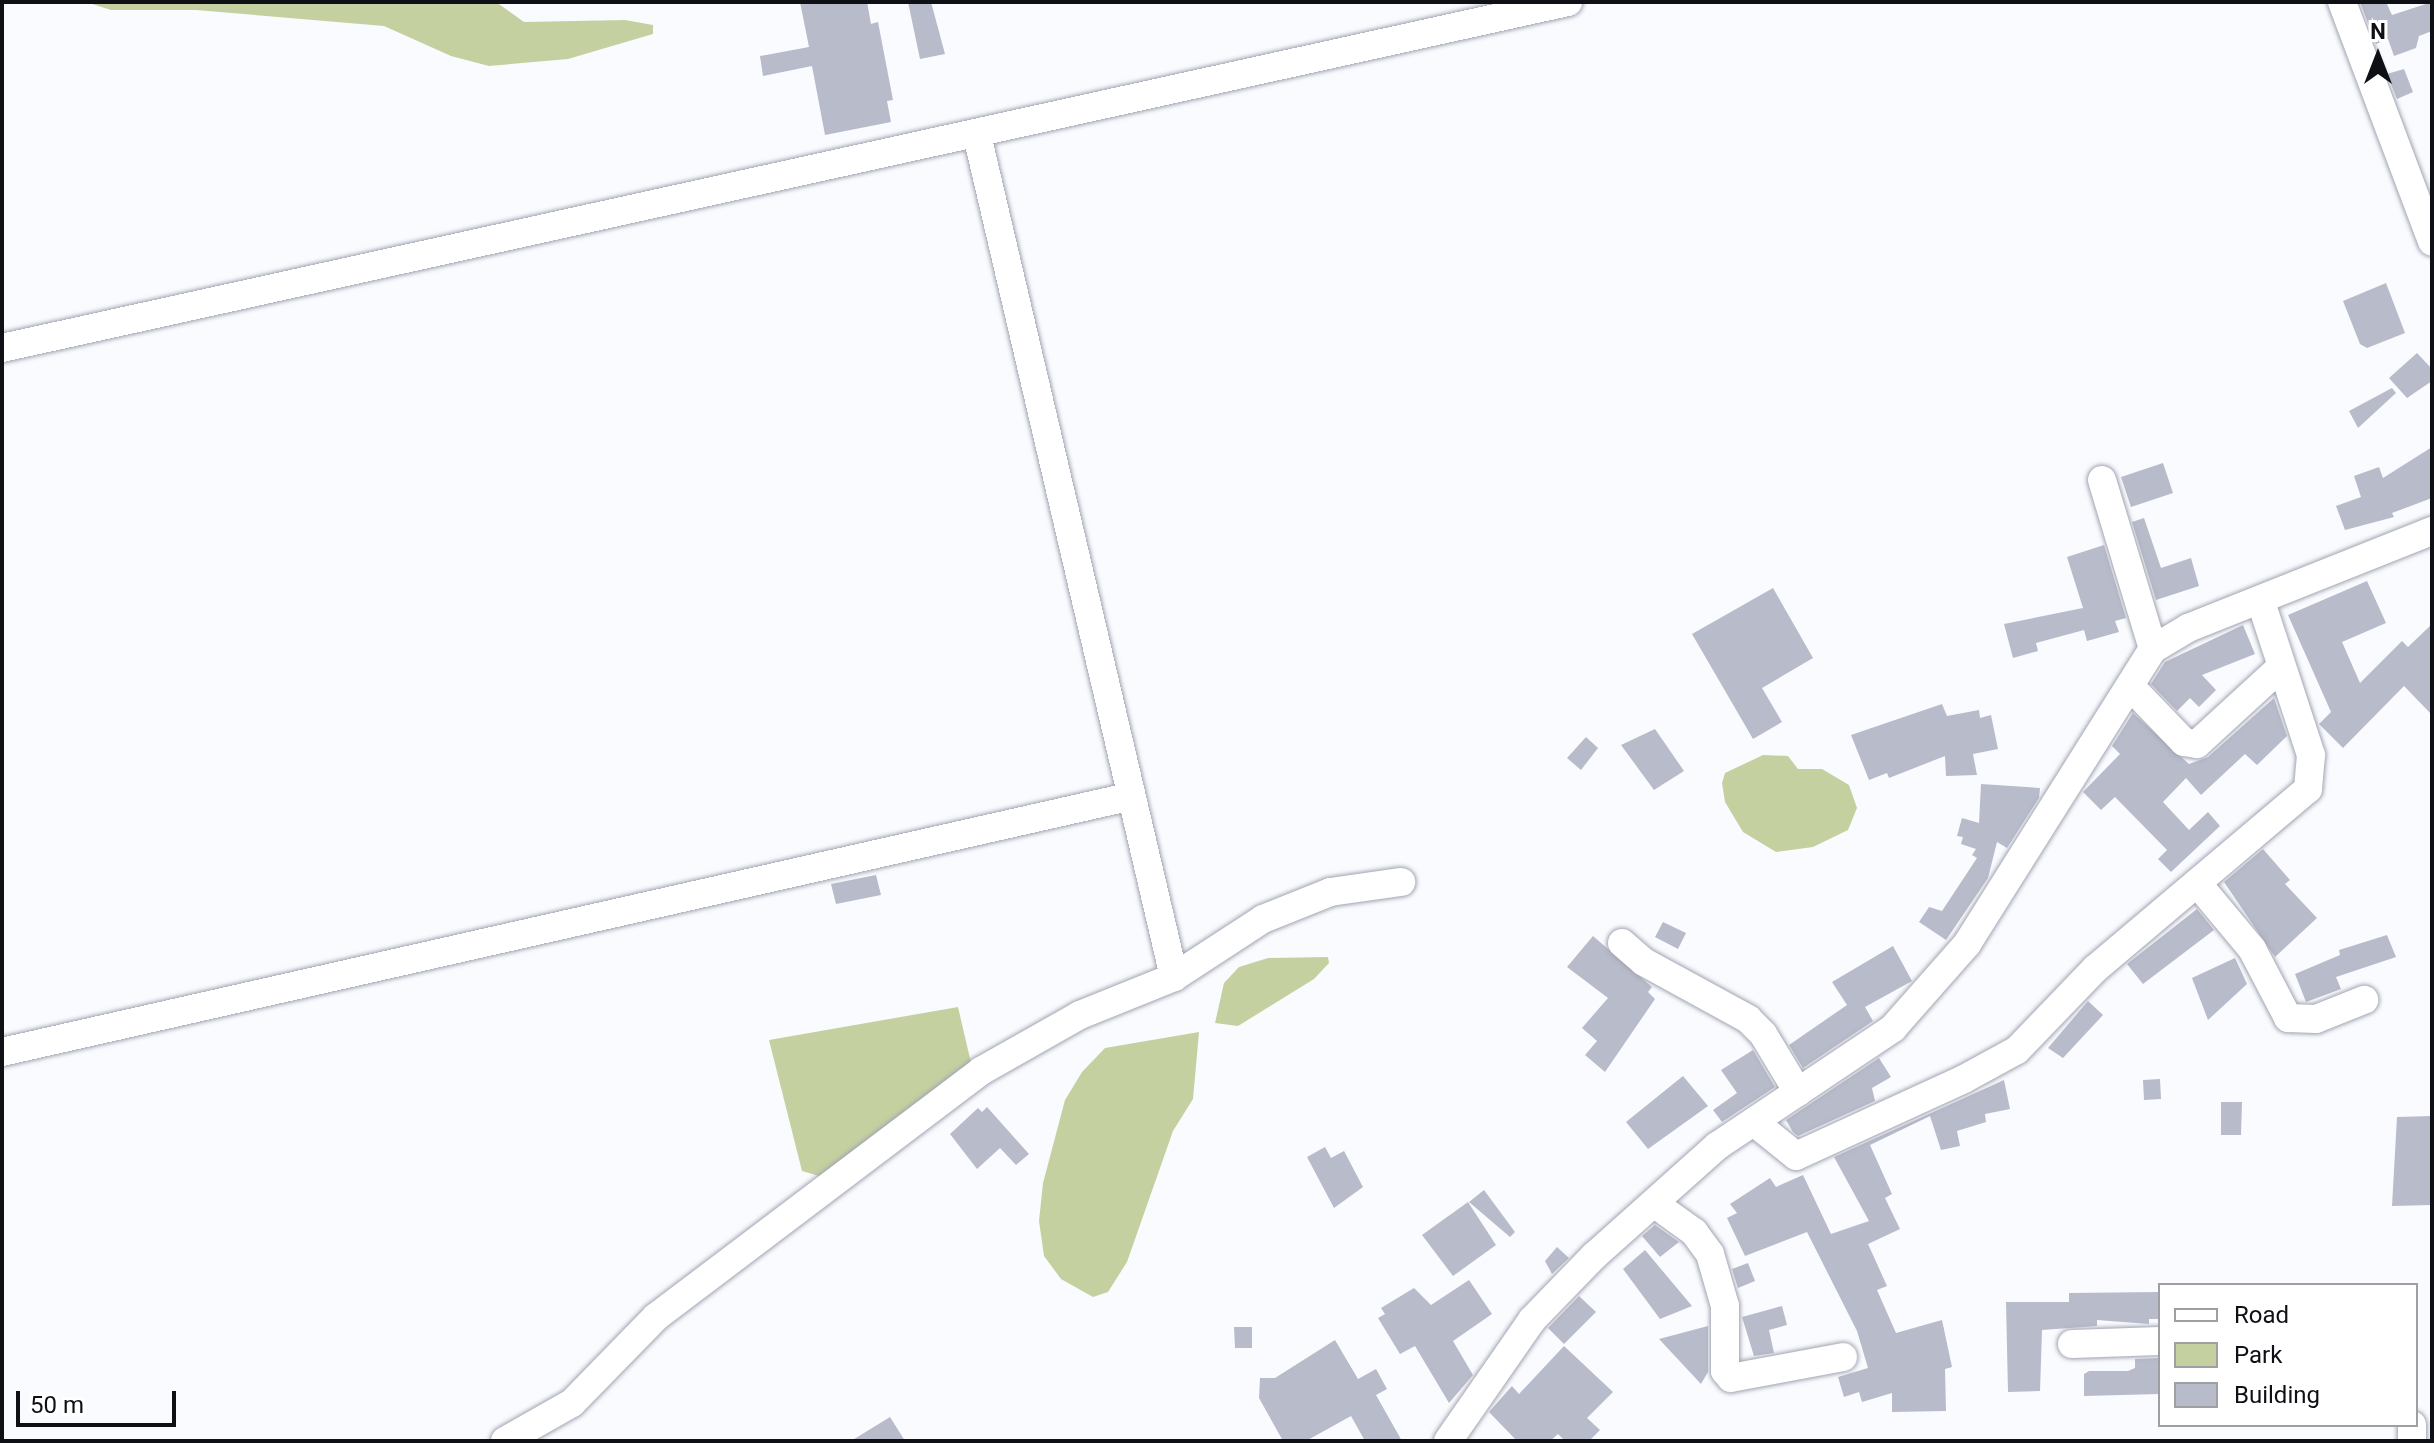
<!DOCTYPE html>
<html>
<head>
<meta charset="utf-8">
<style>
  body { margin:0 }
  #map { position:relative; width:2434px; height:1443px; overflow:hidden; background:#fafbfe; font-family:Roboto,sans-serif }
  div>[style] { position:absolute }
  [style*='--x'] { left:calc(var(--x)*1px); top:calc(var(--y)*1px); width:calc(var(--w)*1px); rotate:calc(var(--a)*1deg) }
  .green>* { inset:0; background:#c5d0a1 }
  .building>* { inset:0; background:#b7bbca }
  .roads { filter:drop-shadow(0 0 2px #a0a4b2) drop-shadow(0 0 2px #a0a4b2) }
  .minor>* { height:28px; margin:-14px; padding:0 14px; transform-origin:14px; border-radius:14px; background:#fff }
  span { translate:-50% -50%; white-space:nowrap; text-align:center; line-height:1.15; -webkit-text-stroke:6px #fff; paint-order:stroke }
  .frame { position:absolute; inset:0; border:4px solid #0f1015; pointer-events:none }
  .legend { position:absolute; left:2158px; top:1283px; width:260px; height:144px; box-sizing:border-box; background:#fff; border:2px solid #9f9fa1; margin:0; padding:10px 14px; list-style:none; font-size:24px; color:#0f1015 }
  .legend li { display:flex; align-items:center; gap:16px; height:40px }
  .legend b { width:40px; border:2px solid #9f9fa1 }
  .north { position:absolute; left:2338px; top:16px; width:80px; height:80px; -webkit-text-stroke:6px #fff; paint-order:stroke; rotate:0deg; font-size:22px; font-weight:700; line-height:32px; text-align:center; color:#0f1015 }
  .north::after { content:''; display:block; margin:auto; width:28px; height:36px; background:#0f1015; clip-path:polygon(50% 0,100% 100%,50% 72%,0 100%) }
  .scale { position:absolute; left:16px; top:1391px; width:160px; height:36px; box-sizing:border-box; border:4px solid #0f1015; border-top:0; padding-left:10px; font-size:24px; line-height:28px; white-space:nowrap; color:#0f1015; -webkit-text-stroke:6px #fff; paint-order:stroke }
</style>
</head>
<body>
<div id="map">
  <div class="green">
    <i style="clip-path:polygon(86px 2px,496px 2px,524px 22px,625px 20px,653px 25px,653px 34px,568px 59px,489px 66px,451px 56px,384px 26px,196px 10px,111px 10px)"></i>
    <i style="clip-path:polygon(1763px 755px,1788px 756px,1798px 769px,1822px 769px,1849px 785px,1857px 808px,1848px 830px,1813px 847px,1776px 852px,1743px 832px,1725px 802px,1722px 783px,1725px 773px)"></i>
    <i style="clip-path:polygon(1328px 957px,1329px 963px,1314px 979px,1238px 1026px,1215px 1023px,1224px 983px,1239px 967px,1268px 958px)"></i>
    <i style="clip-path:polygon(958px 1007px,972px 1067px,819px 1176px,802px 1171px,769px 1040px)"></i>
    <i style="clip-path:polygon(1199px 1032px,1193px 1099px,1173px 1131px,1127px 1262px,1108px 1292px,1093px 1297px,1061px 1279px,1044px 1256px,1039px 1221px,1043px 1183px,1065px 1100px,1082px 1072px,1105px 1048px)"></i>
  </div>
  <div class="building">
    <i style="clip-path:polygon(800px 2px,867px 2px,871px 24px,878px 22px,893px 100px,887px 101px,891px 122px,825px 135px,812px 66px,763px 76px,760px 56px,809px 47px)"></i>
    <i style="clip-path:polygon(908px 2px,931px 2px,945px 54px,920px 59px)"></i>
    <i style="clip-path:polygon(2360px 2px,2386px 2px,2392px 15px,2432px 2px,2432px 31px,2419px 36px,2416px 48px,2394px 56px,2388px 39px,2376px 44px)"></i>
    <i style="clip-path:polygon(2404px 69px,2413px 92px,2397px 99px,2387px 74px)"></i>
    <i style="clip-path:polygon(2386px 283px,2405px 333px,2367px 348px,2360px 344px,2343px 301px)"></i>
    <i style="clip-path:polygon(2417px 353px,2432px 369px,2432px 381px,2407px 398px,2389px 378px)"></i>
    <i style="clip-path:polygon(2392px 388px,2396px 393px,2358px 428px,2349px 411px)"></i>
    <i style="clip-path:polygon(2432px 447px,2432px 498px,2392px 513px,2394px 517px,2345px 530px,2336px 506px,2361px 497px,2354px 476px,2379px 467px,2383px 478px)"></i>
    <i style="clip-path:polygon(2163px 463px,2173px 493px,2131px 507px,2121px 477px)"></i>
    <i style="clip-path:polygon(2144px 518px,2161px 568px,2191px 558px,2199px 586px,2156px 600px,2132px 522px)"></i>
    <i style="clip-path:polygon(2104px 545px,2126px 618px,2115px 621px,2119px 632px,2087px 641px,2084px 630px,2036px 643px,2038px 651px,2013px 658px,2004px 624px,2083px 608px,2067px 557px)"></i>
    <i style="clip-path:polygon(2367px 581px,2386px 623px,2342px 642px,2360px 683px,2402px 641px,2408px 647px,2432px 624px,2432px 715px,2404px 686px,2343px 748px,2319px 724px,2331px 712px,2288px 615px)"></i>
    <i style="clip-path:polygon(1773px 588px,1813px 658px,1762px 688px,1782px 722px,1753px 739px,1692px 634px)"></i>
    <i style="clip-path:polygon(2243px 625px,2255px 654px,2202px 675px,2216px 690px,2199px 707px,2190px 698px,2177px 711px,2151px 684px,2165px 662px)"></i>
    <i style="clip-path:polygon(2274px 698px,2287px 736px,2257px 765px,2245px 754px,2201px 795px,2186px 778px,2163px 802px,2189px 830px,2208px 812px,2220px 826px,2171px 872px,2158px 859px,2167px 850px,2115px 797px,2101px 810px,2083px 792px,2120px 754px,2112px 746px,2133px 713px,2189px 764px,2208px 757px)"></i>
    <i style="clip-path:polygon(1942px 704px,1947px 716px,1979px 710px,1980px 718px,1991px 715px,1998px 749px,1973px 754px,1977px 775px,1946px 776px,1945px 756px,1889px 778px,1887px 773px,1869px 780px,1851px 735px)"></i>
    <i style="clip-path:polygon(1655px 729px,1684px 771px,1654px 790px,1621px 745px)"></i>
    <i style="clip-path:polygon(1586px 737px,1598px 748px,1581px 770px,1567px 758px)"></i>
    <i style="clip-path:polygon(1981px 784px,2040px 788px,2039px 798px,2007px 848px,1997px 842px,1988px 878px,1946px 940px,1919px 922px,1929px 907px,1942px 911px,1977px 858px,1972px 855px,1976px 849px,1961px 844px,1963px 837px,1957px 836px,1962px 818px,1979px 823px)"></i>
    <i style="clip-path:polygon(2263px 849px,2290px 880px,2285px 884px,2317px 918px,2275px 957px,2224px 882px)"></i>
    <i style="clip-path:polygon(876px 875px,881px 895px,836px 904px,831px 884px)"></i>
    <i style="clip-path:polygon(2197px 909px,2214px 930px,2143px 984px,2127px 964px)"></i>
    <i style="clip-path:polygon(1663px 922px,1686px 933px,1678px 949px,1655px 937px)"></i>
    <i style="clip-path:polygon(2387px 935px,2396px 957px,2336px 977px,2341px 989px,2306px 1002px,2295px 974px,2340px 955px,2339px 950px)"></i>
    <i style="clip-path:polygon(1593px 936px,1652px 987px,1648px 992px,1655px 999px,1605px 1072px,1585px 1055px,1597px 1041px,1582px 1028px,1608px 998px,1567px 967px)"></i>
    <i style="clip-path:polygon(1893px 946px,1912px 981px,1865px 1007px,1873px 1021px,1803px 1068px,1789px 1045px,1847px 1005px,1832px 982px)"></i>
    <i style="clip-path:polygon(2235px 958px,2247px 984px,2208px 1020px,2192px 978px)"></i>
    <i style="clip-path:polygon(2088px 1001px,2103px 1015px,2063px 1058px,2048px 1048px)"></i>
    <i style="clip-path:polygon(1753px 1050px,1775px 1087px,1722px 1122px,1713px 1110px,1737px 1093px,1721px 1070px)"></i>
    <i style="clip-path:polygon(1879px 1058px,1891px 1077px,1872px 1088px,1875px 1101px,1798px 1136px,1793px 1132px,1786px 1120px)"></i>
    <i style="clip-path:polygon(1683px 1076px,1708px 1106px,1648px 1149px,1626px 1122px)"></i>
    <i style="clip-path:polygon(2160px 1079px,2161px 1099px,2144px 1100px,2143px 1080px)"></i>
    <i style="clip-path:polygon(2004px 1080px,2010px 1109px,1985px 1114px,1986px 1122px,1957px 1131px,1960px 1146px,1941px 1150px,1930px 1116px,1870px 1145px,1892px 1194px,1885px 1198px,1900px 1229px,1868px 1244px,1887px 1286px,1877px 1290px,1896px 1333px,1942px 1320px,1952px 1367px,1945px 1369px,1946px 1411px,1892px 1412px,1892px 1393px,1862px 1402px,1859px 1392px,1844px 1397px,1838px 1377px,1868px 1368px,1857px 1331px,1807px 1232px,1745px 1256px,1727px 1218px,1737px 1213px,1730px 1204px,1770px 1178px,1776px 1187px,1803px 1175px,1831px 1234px,1869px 1221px,1834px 1157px)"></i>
    <i style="clip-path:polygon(2221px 1102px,2242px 1102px,2241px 1135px,2221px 1135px)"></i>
    <i style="clip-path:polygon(987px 1107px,1029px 1154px,1016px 1165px,1000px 1148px,977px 1169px,950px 1134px,978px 1108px,982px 1112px)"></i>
    <i style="clip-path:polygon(2432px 1116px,2432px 1205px,2392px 1206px,2397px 1117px)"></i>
    <i style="clip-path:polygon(1325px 1147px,1331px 1158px,1344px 1151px,1363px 1187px,1334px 1208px,1307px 1157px)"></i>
    <i style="clip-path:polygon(1484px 1190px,1515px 1232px,1510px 1237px,1469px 1202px)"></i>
    <i style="clip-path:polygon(1468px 1202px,1496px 1245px,1453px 1276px,1422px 1235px)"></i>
    <i style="clip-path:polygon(1655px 1225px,1679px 1242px,1660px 1257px,1642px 1236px)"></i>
    <i style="clip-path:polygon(1557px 1247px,1569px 1258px,1552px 1274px,1545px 1261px)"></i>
    <i style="clip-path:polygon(1645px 1250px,1692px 1306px,1660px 1319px,1623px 1269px)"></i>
    <i style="clip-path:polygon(1748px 1263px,1755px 1281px,1738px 1288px,1732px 1269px)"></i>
    <i style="clip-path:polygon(1469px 1280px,1492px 1314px,1453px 1341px,1473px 1375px,1449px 1403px,1415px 1346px,1400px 1354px,1378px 1318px,1385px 1314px,1381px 1308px,1414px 1288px,1431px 1305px)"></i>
    <i style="clip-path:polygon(2160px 1292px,2158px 1319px,2149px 1319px,2149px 1324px,2097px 1320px,2097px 1326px,2042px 1330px,2040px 1391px,2008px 1392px,2006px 1302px,2069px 1302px,2069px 1293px)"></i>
    <i style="clip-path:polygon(1579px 1296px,1596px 1312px,1564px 1344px,1548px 1328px)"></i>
    <i style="clip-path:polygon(1782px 1306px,1787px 1325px,1769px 1330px,1774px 1353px,1754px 1356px,1742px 1317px)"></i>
    <i style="clip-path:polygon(1708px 1326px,1708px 1372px,1701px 1384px,1659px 1339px)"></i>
    <i style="clip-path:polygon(1234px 1327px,1252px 1327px,1252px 1348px,1235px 1348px)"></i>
    <i style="clip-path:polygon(1335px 1340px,1358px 1379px,1376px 1369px,1387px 1389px,1376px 1395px,1402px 1441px,1365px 1441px,1351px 1416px,1306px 1441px,1283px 1441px,1259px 1398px,1260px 1378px,1275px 1378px)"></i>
    <i style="clip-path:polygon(1564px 1346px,1613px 1392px,1587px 1418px,1600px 1430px,1589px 1441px,1565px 1441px,1558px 1434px,1550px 1441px,1517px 1441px,1489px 1412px,1512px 1386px,1519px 1394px)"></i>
    <i style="clip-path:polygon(2160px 1358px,2160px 1394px,2084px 1396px,2084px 1374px,2089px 1371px,2128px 1371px,2135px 1368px,2135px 1359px)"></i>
    <i style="clip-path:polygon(890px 1417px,905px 1441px,851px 1441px)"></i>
  </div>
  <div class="roads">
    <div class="minor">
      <i style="--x:2342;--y:2;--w:256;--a:69.4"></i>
      <i style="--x:977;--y:135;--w:865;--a:76.83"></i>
      <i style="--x:2;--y:348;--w:1604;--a:-12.46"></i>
      <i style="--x:2102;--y:480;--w:177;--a:73.2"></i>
      <i style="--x:2131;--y:687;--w:76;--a:46.1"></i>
      <i style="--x:2184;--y:742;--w:13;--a:9"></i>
      <i style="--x:2197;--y:744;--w:114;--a:-42.5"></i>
      <i style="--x:2197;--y:883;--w:86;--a:50.2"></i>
      <i style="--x:2252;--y:949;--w:78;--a:62.4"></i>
      <i style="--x:2288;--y:1018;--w:28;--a:2"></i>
      <i style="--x:2316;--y:1019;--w:52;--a:-21.6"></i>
      <i style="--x:1622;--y:943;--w:29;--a:41"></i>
      <i style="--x:1644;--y:962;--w:119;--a:28.7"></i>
      <i style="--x:1748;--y:1019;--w:21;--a:45"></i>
      <i style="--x:1763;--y:1034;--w:68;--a:58.9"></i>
      <i style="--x:2;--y:1052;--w:1155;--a:-12.76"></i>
      <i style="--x:1754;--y:1122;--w:54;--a:39"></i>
      <i style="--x:1796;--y:1156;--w:185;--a:-24.6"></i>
      <i style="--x:1964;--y:1079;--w:60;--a:-28.7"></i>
      <i style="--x:2017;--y:1050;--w:112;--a:-46.1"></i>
      <i style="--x:2095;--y:969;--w:279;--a:-40.2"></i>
      <i style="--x:2308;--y:789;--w:34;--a:-85"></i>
      <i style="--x:2311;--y:755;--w:161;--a:-108.1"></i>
      <i style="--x:1655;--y:1204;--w:48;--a:35.7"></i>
      <i style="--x:1694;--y:1232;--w:27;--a:54"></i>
      <i style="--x:1710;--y:1254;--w:54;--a:73.9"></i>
      <i style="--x:1725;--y:1306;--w:65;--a:90"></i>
      <i style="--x:1725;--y:1371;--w:9;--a:49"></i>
      <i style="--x:1731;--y:1378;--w:114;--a:-10.6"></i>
      <i style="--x:2072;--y:1344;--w:88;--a:-2"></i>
      <i style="--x:2412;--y:1425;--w:16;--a:90"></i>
      <i style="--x:505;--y:1441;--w:77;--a:-29.6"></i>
      <i style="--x:572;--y:1403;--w:120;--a:-45.7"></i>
      <i style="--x:656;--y:1317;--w:408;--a:-37.1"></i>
      <i style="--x:981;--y:1071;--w:114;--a:-29.5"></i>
      <i style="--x:1080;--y:1015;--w:101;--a:-22"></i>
      <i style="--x:1174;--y:977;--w:106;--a:-33.1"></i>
      <i style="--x:1263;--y:919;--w:72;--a:-21.9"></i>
      <i style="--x:1330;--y:892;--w:72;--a:-8"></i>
      <i style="--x:1448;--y:1441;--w:147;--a:-55.2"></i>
      <i style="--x:1532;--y:1320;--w:89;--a:-45.9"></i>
      <i style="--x:1594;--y:1256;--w:165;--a:-41.8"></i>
      <i style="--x:1717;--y:1146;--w:212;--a:-33.8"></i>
      <i style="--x:1893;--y:1028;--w:112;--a:-48.6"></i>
      <i style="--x:1967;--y:944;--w:349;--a:-57.8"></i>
      <i style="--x:2153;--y:649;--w:41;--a:-31"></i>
      <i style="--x:2188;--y:628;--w:263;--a:-21.7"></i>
    </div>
  </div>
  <div class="frame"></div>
  <ul class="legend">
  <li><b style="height:10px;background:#fff"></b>Road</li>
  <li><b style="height:22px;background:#c5d0a1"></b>Park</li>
  <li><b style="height:22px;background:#b7bbca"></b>Building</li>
  </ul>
  <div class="north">N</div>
  <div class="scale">50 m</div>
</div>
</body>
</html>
